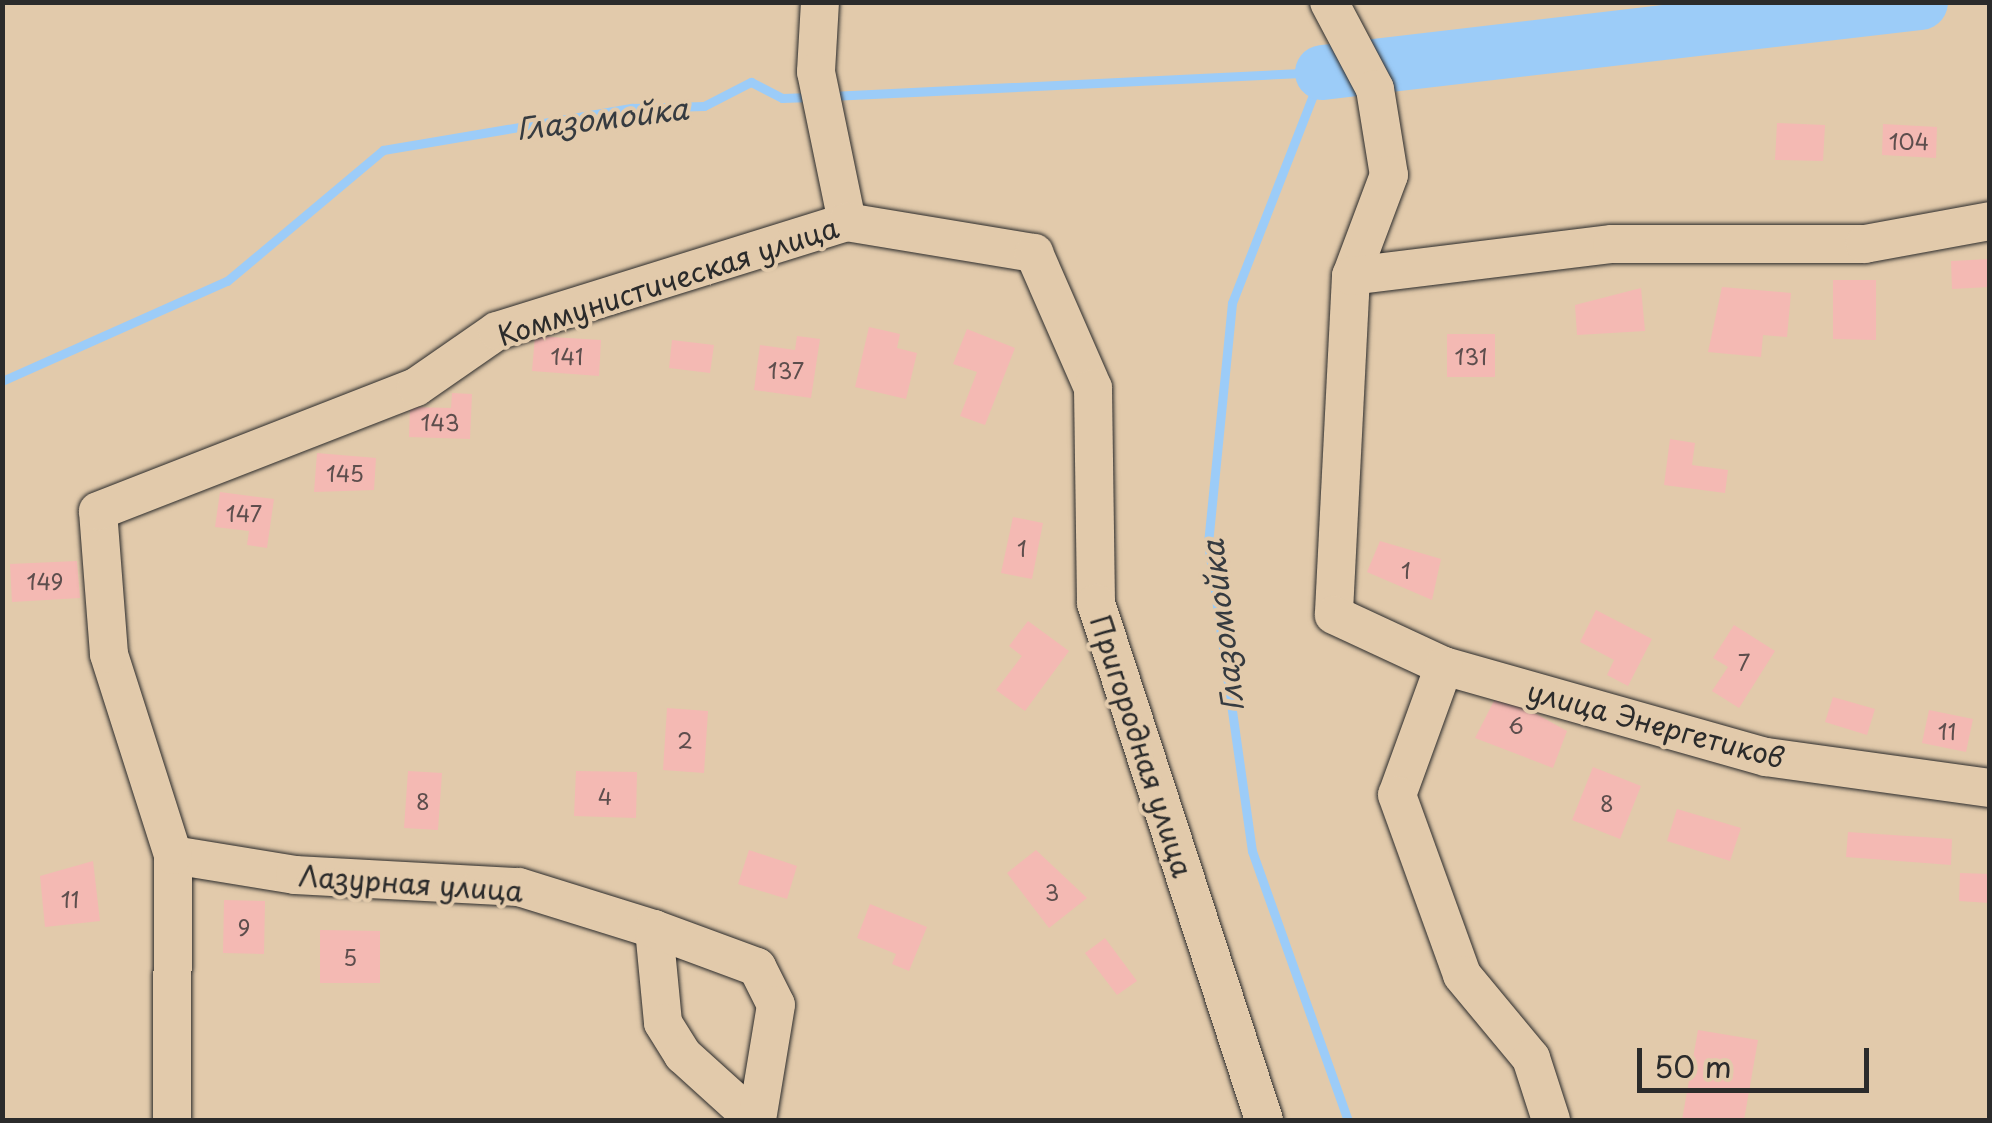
<!DOCTYPE html>
<html>
<head>
<meta charset="utf-8">
<style>
  body { margin:0 }
  #map { position:relative; width:1992px; height:1123px; overflow:hidden; background:#e2caab; font-family:"Playpen Sans",sans-serif }
  div>[style] { position:absolute }
  [style*='--x'] { left:calc(var(--x)*1px); top:calc(var(--y)*1px); width:calc(var(--w)*1px); rotate:calc(var(--a)*1deg) }
  .stream>* { height:9px; margin:-4.5px; padding:0 4.5px; transform-origin:4.5px; border-radius:4.5px; background:#9cccf8 }
  .river>* { height:55px; margin:-27.5px; padding:0 27.5px; transform-origin:27.5px; border-radius:27.5px; background:#9cccf8 }
  .building>* { inset:0; background:#f4b9b3 }
  .roads { filter:drop-shadow(0 0 2px #2b2b2b) drop-shadow(0 0 2px #2b2b2b) }
  .minor>* { height:38px; margin:-19px; padding:0 19px; transform-origin:19px; border-radius:19px; background:#e2caab }
  span { translate:-50% -50%; white-space:nowrap; text-align:center; line-height:1.15; -webkit-text-stroke:8px #e2caab; paint-order:stroke }
  .number-label { font-size:22px; color:#5d4e4d }
  .number-label span { -webkit-text-stroke-width:0 }
  .street-label { font-size:28px; color:#2b2b2b }
  .water-label { font-size:30px; color:#363b40; font-style:italic }
  .frame { position:absolute; inset:0; border:5px solid #2b2b2b; pointer-events:none }
  .scale { position:absolute; left:1637px; top:1048px; width:232px; height:45px; box-sizing:border-box; border:5px solid #2b2b2b; border-top:0; padding-left:12px; font-size:30px; line-height:35px; white-space:nowrap; color:#2b2b2b; -webkit-text-stroke:8px #e2caab; paint-order:stroke }
</style>
</head>
<body>
<div id="map">
  <div class="stream">
    <i style="--x:831;--y:96;--w:492;--a:-2.8"></i>
    <i style="--x:1322;--y:72;--w:248;--a:111.3"></i>
    <i style="--x:1232;--y:303;--w:240;--a:95.7"></i>
    <i style="--x:1208;--y:542;--w:312;--a:81.9"></i>
    <i style="--x:1252;--y:851;--w:286;--a:70.4"></i>
    <i style="--x:2;--y:381;--w:246;--a:-24"></i>
    <i style="--x:227;--y:281;--w:204;--a:-40"></i>
    <i style="--x:383;--y:150;--w:253;--a:-9.6"></i>
    <i style="--x:632;--y:108;--w:72;--a:-1.6"></i>
    <i style="--x:704;--y:106;--w:53;--a:-27.1"></i>
    <i style="--x:751;--y:82;--w:35;--a:27"></i>
    <i style="--x:782;--y:98;--w:29;--a:-2"></i>
  </div>
  <div class="river">
    <i style="--x:1322;--y:72;--w:602;--a:-6.68"></i>
  </div>
  <div class="building">
    <i style="clip-path:polygon(1777px 123px,1825px 125px,1823px 161px,1775px 160px)"></i>
    <i style="clip-path:polygon(1883px 124px,1937px 127px,1936px 158px,1882px 155px)"></i>
    <i style="clip-path:polygon(1990px 259px,1990px 287px,1952px 289px,1951px 261px)"></i>
    <i style="clip-path:polygon(1833px 280px,1876px 280px,1876px 340px,1833px 339px)"></i>
    <i style="clip-path:polygon(1722px 287px,1791px 293px,1787px 337px,1763px 335px,1761px 357px,1708px 352px)"></i>
    <i style="clip-path:polygon(1641px 288px,1645px 331px,1577px 335px,1575px 305px)"></i>
    <i style="clip-path:polygon(869px 327px,900px 334px,897px 348px,917px 353px,906px 399px,855px 387px)"></i>
    <i style="clip-path:polygon(967px 329px,1015px 348px,985px 425px,960px 416px,977px 372px,953px 364px)"></i>
    <i style="clip-path:polygon(1447px 334px,1495px 334px,1495px 377px,1447px 377px)"></i>
    <i style="clip-path:polygon(535px 336px,601px 340px,599px 376px,532px 371px)"></i>
    <i style="clip-path:polygon(797px 336px,820px 339px,811px 398px,754px 390px,760px 345px,795px 350px)"></i>
    <i style="clip-path:polygon(672px 340px,714px 345px,710px 373px,669px 368px)"></i>
    <i style="clip-path:polygon(452px 393px,472px 394px,470px 439px,409px 437px,410px 407px,451px 408px)"></i>
    <i style="clip-path:polygon(1670px 439px,1695px 443px,1692px 465px,1728px 470px,1725px 493px,1664px 485px)"></i>
    <i style="clip-path:polygon(317px 453px,376px 458px,374px 490px,314px 492px)"></i>
    <i style="clip-path:polygon(220px 492px,274px 499px,267px 548px,247px 545px,249px 531px,215px 527px)"></i>
    <i style="clip-path:polygon(1013px 517px,1043px 523px,1032px 579px,1001px 573px)"></i>
    <i style="clip-path:polygon(1380px 541px,1441px 559px,1432px 600px,1367px 572px)"></i>
    <i style="clip-path:polygon(77px 561px,80px 598px,12px 602px,10px 564px)"></i>
    <i style="clip-path:polygon(1596px 610px,1652px 639px,1628px 686px,1607px 675px,1614px 660px,1580px 642px)"></i>
    <i style="clip-path:polygon(1028px 621px,1069px 651px,1025px 711px,996px 690px,1022px 656px,1009px 646px)"></i>
    <i style="clip-path:polygon(1734px 625px,1775px 651px,1739px 708px,1712px 691px,1728px 667px,1713px 658px)"></i>
    <i style="clip-path:polygon(1498px 693px,1567px 731px,1553px 768px,1475px 738px)"></i>
    <i style="clip-path:polygon(1833px 697px,1875px 709px,1867px 735px,1825px 722px)"></i>
    <i style="clip-path:polygon(667px 708px,708px 711px,704px 773px,663px 770px)"></i>
    <i style="clip-path:polygon(1929px 710px,1973px 719px,1966px 752px,1922px 743px)"></i>
    <i style="clip-path:polygon(1593px 767px,1641px 786px,1620px 839px,1572px 820px)"></i>
    <i style="clip-path:polygon(408px 771px,442px 773px,438px 830px,404px 828px)"></i>
    <i style="clip-path:polygon(576px 771px,637px 772px,636px 818px,574px 816px)"></i>
    <i style="clip-path:polygon(1677px 809px,1741px 828px,1730px 861px,1667px 841px)"></i>
    <i style="clip-path:polygon(1848px 832px,1952px 839px,1951px 865px,1846px 857px)"></i>
    <i style="clip-path:polygon(749px 850px,797px 866px,787px 899px,738px 884px)"></i>
    <i style="clip-path:polygon(1036px 850px,1087px 898px,1049px 928px,1007px 873px)"></i>
    <i style="clip-path:polygon(93px 861px,100px 921px,45px 927px,40px 876px)"></i>
    <i style="clip-path:polygon(1960px 873px,1990px 874px,1990px 903px,1959px 901px)"></i>
    <i style="clip-path:polygon(224px 900px,265px 901px,264px 954px,223px 953px)"></i>
    <i style="clip-path:polygon(870px 904px,927px 927px,909px 971px,892px 964px,896px 954px,857px 938px)"></i>
    <i style="clip-path:polygon(320px 930px,380px 931px,380px 983px,320px 983px)"></i>
    <i style="clip-path:polygon(1105px 938px,1137px 981px,1117px 995px,1085px 953px)"></i>
    <i style="clip-path:polygon(1698px 1030px,1758px 1040px,1744px 1120px,1682px 1120px)"></i>
  </div>
  <div class="roads">
    <div class="minor">
      <i style="--x:820;--y:2;--w:70;--a:93.3"></i>
      <i style="--x:816;--y:72;--w:153;--a:78.3"></i>
      <i style="--x:1329;--y:2;--w:98;--a:62.1"></i>
      <i style="--x:1375;--y:89;--w:87;--a:80.8"></i>
      <i style="--x:1389;--y:175;--w:108;--a:110.6"></i>
      <i style="--x:1351;--y:276;--w:339;--a:92.9"></i>
      <i style="--x:1334;--y:615;--w:121;--a:24.9"></i>
      <i style="--x:1444;--y:666;--w:335;--a:15.8"></i>
      <i style="--x:1766;--y:757;--w:226;--a:7.9"></i>
      <i style="--x:1351;--y:276;--w:263;--a:-7"></i>
      <i style="--x:1612;--y:244;--w:253;--a:0"></i>
      <i style="--x:1865;--y:244;--w:127;--a:-10.4"></i>
      <i style="--x:1444;--y:666;--w:137;--a:110"></i>
      <i style="--x:1397;--y:795;--w:191;--a:70.1"></i>
      <i style="--x:1462;--y:975;--w:108;--a:50.3"></i>
      <i style="--x:1531;--y:1058;--w:65;--a:72.1"></i>
      <i style="--x:173;--y:855;--w:124;--a:9.3"></i>
      <i style="--x:295;--y:875;--w:224;--a:3.1"></i>
      <i style="--x:519;--y:887;--w:141;--a:17.3"></i>
      <i style="--x:654;--y:929;--w:94;--a:84.5"></i>
      <i style="--x:663;--y:1023;--w:38;--a:58"></i>
      <i style="--x:683;--y:1055;--w:97;--a:42.1"></i>
      <i style="--x:654;--y:929;--w:110;--a:20.3"></i>
      <i style="--x:757;--y:967;--w:42;--a:63.4"></i>
      <i style="--x:776;--y:1005;--w:117;--a:99.4"></i>
      <i style="--x:172;--y:1120;--w:265;--a:-89.8"></i>
      <i style="--x:173;--y:855;--w:211;--a:-107.7"></i>
      <i style="--x:109;--y:654;--w:143;--a:-94.4"></i>
      <i style="--x:98;--y:511;--w:341;--a:-21.3"></i>
      <i style="--x:416;--y:387;--w:98;--a:-34.7"></i>
      <i style="--x:497;--y:331;--w:367;--a:-17.3"></i>
      <i style="--x:847;--y:222;--w:190;--a:9.4"></i>
      <i style="--x:1034;--y:253;--w:147;--a:66.4"></i>
      <i style="--x:1093;--y:388;--w:215;--a:89.2"></i>
      <i style="--x:1096;--y:603;--w:544;--a:72"></i>
    </div>
  </div>
  <div class="number-label">
    <span style="left:1909px;top:141px">104</span>
    <span style="left:567px;top:356px">141</span>
    <span style="left:1471px;top:356px">131</span>
    <span style="left:786px;top:370px">137</span>
    <span style="left:440px;top:422px">143</span>
    <span style="left:345px;top:473px">145</span>
    <span style="left:244px;top:513px">147</span>
    <span style="left:1022px;top:548px">1</span>
    <span style="left:1406px;top:570px">1</span>
    <span style="left:45px;top:581px">149</span>
    <span style="left:1744px;top:662px">7</span>
    <span style="left:1516px;top:725px">6</span>
    <span style="left:1947px;top:731px">11</span>
    <span style="left:685px;top:740px">2</span>
    <span style="left:605px;top:796px">4</span>
    <span style="left:423px;top:801px">8</span>
    <span style="left:1607px;top:803px">8</span>
    <span style="left:1052px;top:892px">3</span>
    <span style="left:70px;top:899px">11</span>
    <span style="left:244px;top:927px">9</span>
    <span style="left:350px;top:957px">5</span>
  </div>
  <div class="street-label">
    <span style="left:668px;top:281px;rotate:-18deg">Коммунистическая улица</span>
    <span style="left:1656px;top:724px;rotate:15deg">улица Энергетиков</span>
    <span style="left:1142px;top:746px;rotate:72deg">Пригородная улица</span>
    <span style="left:411px;top:883px;rotate:4deg">Лазурная улица</span>
  </div>
  <div class="water-label">
    <span style="left:602px;top:118px;rotate:-7deg">Глазомойка</span>
    <span style="left:1222px;top:626px;rotate:-97deg">Глазомойка</span>
  </div>
  <div class="frame"></div>
  <div class="scale">50 m</div>
</div>
</body>
</html>
